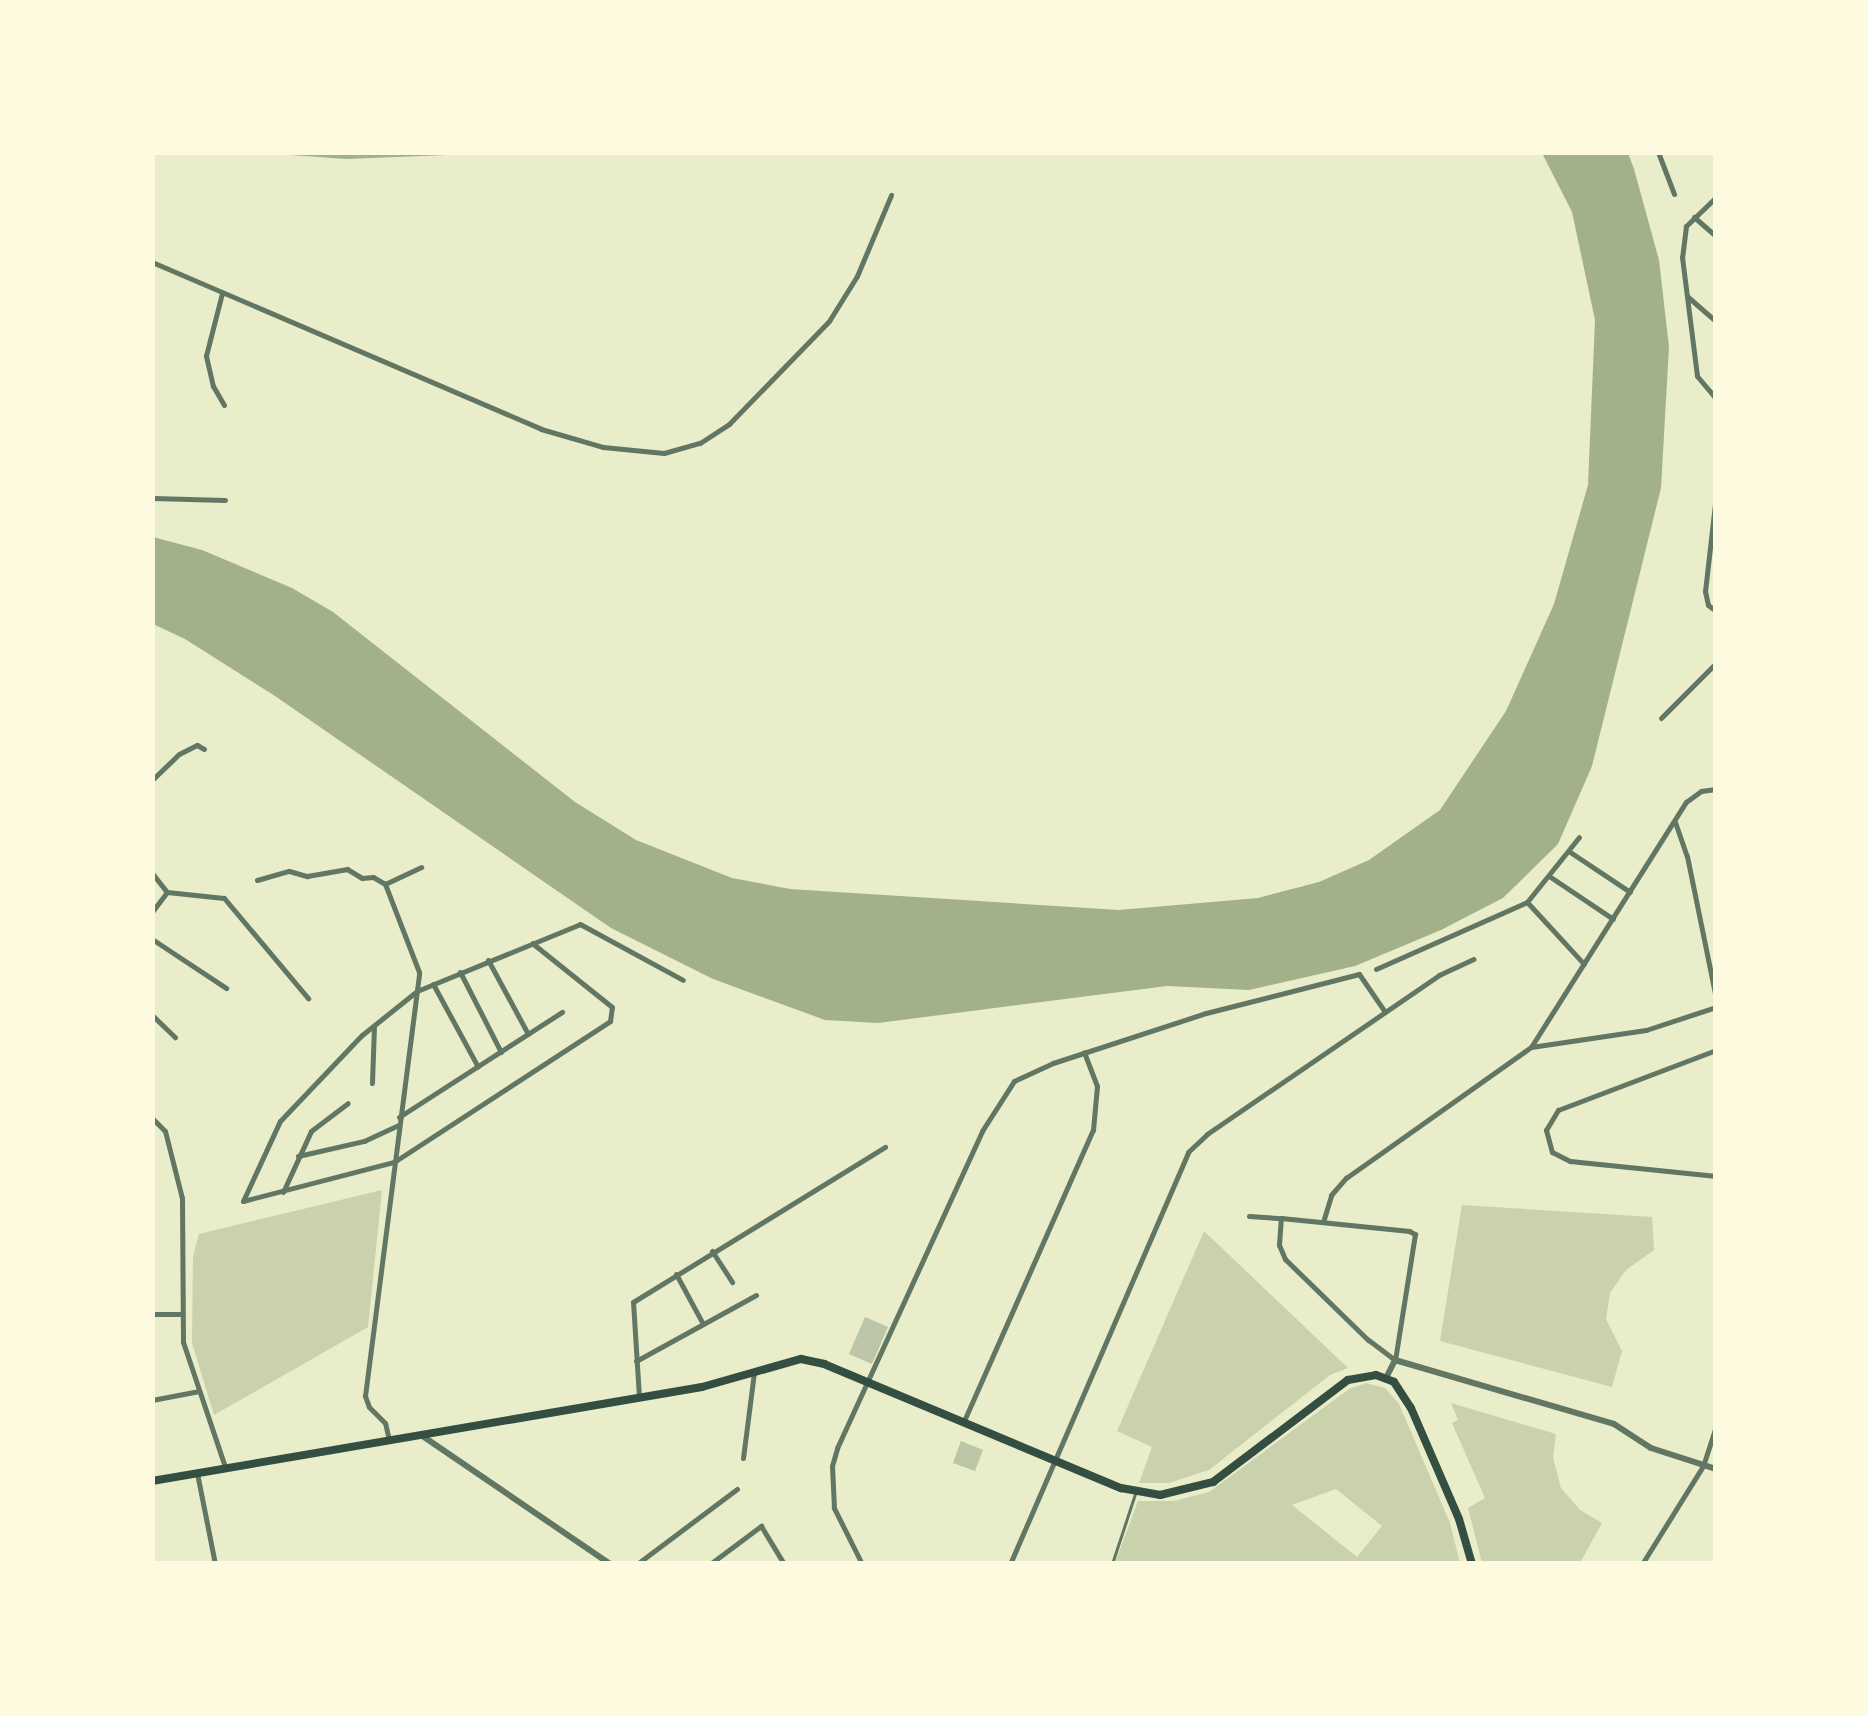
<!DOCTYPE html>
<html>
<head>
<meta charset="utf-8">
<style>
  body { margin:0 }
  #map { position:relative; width:1868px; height:1716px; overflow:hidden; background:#e9edc9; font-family:"Open Sans",sans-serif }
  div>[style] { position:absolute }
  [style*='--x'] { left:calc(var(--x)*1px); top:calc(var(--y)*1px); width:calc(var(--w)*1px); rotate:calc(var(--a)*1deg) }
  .green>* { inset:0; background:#cad2ad }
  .water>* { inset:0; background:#a3b18a }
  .building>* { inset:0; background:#bcc5a7 }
  .service>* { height:2.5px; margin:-1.25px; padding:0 1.25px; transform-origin:1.25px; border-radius:1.25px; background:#617663 }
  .minor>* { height:5px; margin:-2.5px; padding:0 2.5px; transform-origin:2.5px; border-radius:2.5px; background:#617663 }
  .tertiary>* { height:6px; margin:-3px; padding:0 3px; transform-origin:3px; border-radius:3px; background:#617663 }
  .primary>* { height:8px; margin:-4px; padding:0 4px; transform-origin:4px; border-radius:4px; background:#344e41 }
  span { translate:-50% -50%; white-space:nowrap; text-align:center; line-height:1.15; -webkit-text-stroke:8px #fefae0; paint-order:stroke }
  .frame { position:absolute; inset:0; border:155px solid #fefae0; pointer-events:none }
</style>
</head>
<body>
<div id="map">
  <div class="green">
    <i style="clip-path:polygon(382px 1190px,368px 1327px,214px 1415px,192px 1343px,193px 1257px,199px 1234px)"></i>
    <i style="clip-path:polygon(1462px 1205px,1652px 1217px,1654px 1250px,1626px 1270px,1610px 1293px,1606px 1319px,1622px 1351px,1612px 1387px,1440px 1341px)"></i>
    <i style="clip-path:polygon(1204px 1231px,1348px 1368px,1330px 1375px,1209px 1470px,1169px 1483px,1139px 1483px,1152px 1447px,1117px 1431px)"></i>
    <i style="clip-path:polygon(evenodd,1366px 1383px,1385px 1388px,1399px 1404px,1450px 1523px,1460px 1563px,1115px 1563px,1138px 1501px,1174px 1501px,1209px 1492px,1349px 1389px,1366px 1383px,1336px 1489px,1382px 1526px,1357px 1557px,1292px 1505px,1336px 1489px)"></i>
    <i style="clip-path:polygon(1451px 1403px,1556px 1434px,1553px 1458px,1561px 1488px,1580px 1510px,1602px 1523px,1580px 1563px,1482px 1563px,1468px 1508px,1485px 1498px,1452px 1423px,1458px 1420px)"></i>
  </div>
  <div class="water">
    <i style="clip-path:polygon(263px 153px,497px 153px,346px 159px)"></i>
    <i style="clip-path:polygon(1542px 153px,1628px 153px,1634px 169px,1659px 260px,1669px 347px,1661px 488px,1592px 766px,1558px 844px,1503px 898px,1441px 930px,1355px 966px,1249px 990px,1167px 986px,878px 1023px,825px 1020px,713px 979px,611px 928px,275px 696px,185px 639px,153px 624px,153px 537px,202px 550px,292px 588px,333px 612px,575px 802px,636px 840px,732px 878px,790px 889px,1119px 910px,1258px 898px,1319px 882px,1369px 860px,1440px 810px,1506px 711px,1554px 604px,1588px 485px,1595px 320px,1572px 212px)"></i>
  </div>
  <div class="building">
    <i style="clip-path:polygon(865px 1317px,888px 1327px,872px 1364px,849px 1354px)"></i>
    <i style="clip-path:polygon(961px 1441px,983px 1450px,975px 1471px,953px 1463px)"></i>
  </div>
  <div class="service">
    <i style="--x:1112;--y:1564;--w:74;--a:-71.8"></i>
  </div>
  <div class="minor">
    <i style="--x:1658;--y:152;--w:45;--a:69.1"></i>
    <i style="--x:1716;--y:197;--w:42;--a:136"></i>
    <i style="--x:1686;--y:226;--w:31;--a:97"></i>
    <i style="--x:1682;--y:257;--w:120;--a:82.8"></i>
    <i style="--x:1697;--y:376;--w:30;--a:50"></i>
    <i style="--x:1694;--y:217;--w:29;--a:41"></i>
    <i style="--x:152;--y:262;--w:423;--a:23.2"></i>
    <i style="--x:541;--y:429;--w:65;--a:16.2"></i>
    <i style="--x:603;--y:447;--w:61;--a:5.6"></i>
    <i style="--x:664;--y:453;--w:37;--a:-16"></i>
    <i style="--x:700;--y:443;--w:35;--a:-33"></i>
    <i style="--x:729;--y:424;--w:144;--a:-45.8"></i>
    <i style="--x:829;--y:321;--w:53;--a:-58.1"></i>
    <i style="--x:857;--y:276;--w:88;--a:-67.2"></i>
    <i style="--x:222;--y:293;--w:65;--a:104.3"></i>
    <i style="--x:206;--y:356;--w:31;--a:77"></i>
    <i style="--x:213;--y:386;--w:22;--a:60"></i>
    <i style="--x:1688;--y:297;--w:37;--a:41"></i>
    <i style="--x:1716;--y:495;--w:97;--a:96.5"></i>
    <i style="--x:1705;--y:591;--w:14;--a:78"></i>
    <i style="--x:1708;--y:605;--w:10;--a:37"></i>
    <i style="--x:152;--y:498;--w:73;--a:1.6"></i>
    <i style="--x:1661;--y:718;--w:78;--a:-45"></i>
    <i style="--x:152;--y:780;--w:37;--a:-44"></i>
    <i style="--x:179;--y:754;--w:20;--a:-27"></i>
    <i style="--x:197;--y:745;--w:8;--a:30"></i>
    <i style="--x:1675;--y:822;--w:36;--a:71"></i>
    <i style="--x:1687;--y:856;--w:146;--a:78.5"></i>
    <i style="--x:1570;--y:852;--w:72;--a:33.7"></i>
    <i style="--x:152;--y:873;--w:24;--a:52"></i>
    <i style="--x:167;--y:892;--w:25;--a:127"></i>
    <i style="--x:1549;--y:876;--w:77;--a:33.9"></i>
    <i style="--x:257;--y:880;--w:33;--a:-16"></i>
    <i style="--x:289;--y:871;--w:19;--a:16"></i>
    <i style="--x:307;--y:876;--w:41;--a:-9.9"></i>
    <i style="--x:347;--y:869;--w:17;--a:31"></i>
    <i style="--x:362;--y:878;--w:11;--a:-5"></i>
    <i style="--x:373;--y:877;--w:14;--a:30"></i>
    <i style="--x:167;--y:892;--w:57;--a:6"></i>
    <i style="--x:224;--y:898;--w:131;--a:50"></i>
    <i style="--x:1527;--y:902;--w:84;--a:47.4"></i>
    <i style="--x:152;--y:939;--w:89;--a:33.5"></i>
    <i style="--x:488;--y:960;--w:84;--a:61.6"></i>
    <i style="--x:1376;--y:969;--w:165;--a:-23.9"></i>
    <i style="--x:1527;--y:902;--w:83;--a:-51.3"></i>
    <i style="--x:460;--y:972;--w:90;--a:62.9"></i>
    <i style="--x:433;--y:984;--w:94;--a:61.5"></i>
    <i style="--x:152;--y:1015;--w:32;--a:44"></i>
    <i style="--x:1531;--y:1047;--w:116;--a:-8.4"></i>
    <i style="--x:1646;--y:1030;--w:74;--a:-18.2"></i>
    <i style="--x:1716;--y:1050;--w:169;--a:159.2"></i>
    <i style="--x:1558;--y:1110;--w:23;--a:121"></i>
    <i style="--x:1546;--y:1130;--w:23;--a:75"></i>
    <i style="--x:1552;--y:1152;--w:20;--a:27"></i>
    <i style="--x:1570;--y:1161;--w:147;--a:5.9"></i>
    <i style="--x:372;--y:1083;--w:57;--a:-88"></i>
    <i style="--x:399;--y:1117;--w:194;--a:-32.8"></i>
    <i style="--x:152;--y:1118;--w:18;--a:45"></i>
    <i style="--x:165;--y:1131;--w:69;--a:75.8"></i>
    <i style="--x:182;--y:1198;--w:144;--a:89.6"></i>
    <i style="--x:183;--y:1342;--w:132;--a:71.4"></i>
    <i style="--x:298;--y:1156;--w:68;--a:-12.8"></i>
    <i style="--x:364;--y:1141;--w:38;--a:-25"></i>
    <i style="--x:283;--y:1192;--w:67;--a:-65.3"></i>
    <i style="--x:311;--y:1131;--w:46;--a:-37.1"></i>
    <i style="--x:243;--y:1201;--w:88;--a:-65.2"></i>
    <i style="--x:280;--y:1121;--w:119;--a:-46.4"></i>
    <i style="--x:362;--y:1035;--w:70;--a:-38.7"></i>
    <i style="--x:417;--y:991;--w:176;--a:-22.3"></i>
    <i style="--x:580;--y:924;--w:117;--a:28.5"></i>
    <i style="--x:243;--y:1201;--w:156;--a:-14.5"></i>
    <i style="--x:394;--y:1162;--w:258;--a:-33.1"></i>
    <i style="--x:610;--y:1021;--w:14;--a:-82"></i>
    <i style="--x:612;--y:1007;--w:102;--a:-141.3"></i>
    <i style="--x:1249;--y:1216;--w:32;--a:4"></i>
    <i style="--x:1281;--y:1218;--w:129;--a:5.8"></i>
    <i style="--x:1409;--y:1231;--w:7;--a:27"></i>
    <i style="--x:1415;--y:1234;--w:128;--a:99"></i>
    <i style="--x:1395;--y:1360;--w:34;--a:-143"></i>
    <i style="--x:1368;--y:1340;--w:116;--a:-135.7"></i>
    <i style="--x:1285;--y:1259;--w:15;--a:-113"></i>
    <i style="--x:1279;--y:1245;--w:27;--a:-86"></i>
    <i style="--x:1323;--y:1222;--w:28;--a:-73"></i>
    <i style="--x:1331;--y:1195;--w:23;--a:-49"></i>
    <i style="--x:1346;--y:1178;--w:227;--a:-35.3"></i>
    <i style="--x:1531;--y:1047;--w:290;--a:-57.7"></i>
    <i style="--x:1686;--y:802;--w:19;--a:-36"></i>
    <i style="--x:1701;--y:791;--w:15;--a:-8"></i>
    <i style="--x:712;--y:1251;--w:37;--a:57"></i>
    <i style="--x:676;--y:1274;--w:55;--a:61.6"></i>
    <i style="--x:152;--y:1314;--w:30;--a:0"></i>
    <i style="--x:636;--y:1361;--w:137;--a:-28.8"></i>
    <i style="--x:639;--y:1397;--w:95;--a:-93.6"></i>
    <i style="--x:633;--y:1302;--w:296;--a:-31.6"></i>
    <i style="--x:152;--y:1400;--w:48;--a:-10.8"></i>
    <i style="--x:963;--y:1423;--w:321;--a:-66.1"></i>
    <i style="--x:1093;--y:1130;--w:44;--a:-84.8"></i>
    <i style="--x:1097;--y:1086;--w:36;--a:-111"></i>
    <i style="--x:389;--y:1440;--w:17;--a:-103"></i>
    <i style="--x:385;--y:1423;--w:23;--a:-135"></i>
    <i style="--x:369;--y:1407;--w:12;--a:-110"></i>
    <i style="--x:365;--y:1396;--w:427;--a:-82.7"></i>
    <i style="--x:419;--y:972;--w:94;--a:-111.1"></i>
    <i style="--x:385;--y:884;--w:40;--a:-25"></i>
    <i style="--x:743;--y:1458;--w:87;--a:-82.7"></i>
    <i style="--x:197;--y:1473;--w:93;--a:78.8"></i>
    <i style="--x:637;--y:1564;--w:125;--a:-36.9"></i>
    <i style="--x:710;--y:1564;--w:64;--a:-36.7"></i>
    <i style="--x:761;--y:1526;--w:44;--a:58.8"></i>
    <i style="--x:862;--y:1564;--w:63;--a:-116.6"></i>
    <i style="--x:834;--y:1508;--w:42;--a:-92.7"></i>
    <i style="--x:832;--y:1466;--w:19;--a:-74"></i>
    <i style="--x:837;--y:1448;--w:349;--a:-65.4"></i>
    <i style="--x:982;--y:1131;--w:59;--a:-57.4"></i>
    <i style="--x:1014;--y:1081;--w:43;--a:-24.8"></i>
    <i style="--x:1053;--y:1063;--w:161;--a:-18.1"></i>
    <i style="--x:1206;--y:1013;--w:158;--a:-14.3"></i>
    <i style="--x:1359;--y:974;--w:46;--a:55.6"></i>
    <i style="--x:1010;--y:1564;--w:449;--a:-66.6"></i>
    <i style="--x:1188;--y:1152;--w:26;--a:-43"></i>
    <i style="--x:1207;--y:1134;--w:281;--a:-34.4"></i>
    <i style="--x:1439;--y:975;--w:38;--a:-25"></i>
    <i style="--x:1642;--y:1564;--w:115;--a:-58.1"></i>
    <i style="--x:1703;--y:1466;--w:42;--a:-72"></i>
  </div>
  <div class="tertiary">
    <i style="--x:1386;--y:1378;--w:20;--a:-63"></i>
    <i style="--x:1395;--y:1360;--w:228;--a:16.3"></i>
    <i style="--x:1614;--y:1424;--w:44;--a:33"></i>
    <i style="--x:1651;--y:1448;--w:68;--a:17.9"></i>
    <i style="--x:421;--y:1435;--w:229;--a:34.3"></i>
  </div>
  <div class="primary">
    <i style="--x:152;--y:1481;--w:558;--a:-9.7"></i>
    <i style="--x:702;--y:1387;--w:103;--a:-15.8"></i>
    <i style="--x:801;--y:1359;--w:24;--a:12"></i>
    <i style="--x:824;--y:1364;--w:322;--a:22.7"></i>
    <i style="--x:1121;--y:1488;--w:40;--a:10"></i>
    <i style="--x:1160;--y:1495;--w:55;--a:-13.8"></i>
    <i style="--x:1213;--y:1482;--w:169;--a:-37.1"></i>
    <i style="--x:1348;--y:1380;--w:28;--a:-10"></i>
    <i style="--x:1376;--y:1375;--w:19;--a:21"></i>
    <i style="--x:1394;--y:1382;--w:31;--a:57"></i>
    <i style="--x:1411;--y:1408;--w:121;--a:66.6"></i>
    <i style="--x:1459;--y:1519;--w:47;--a:73.9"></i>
  </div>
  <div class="frame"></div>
</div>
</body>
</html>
